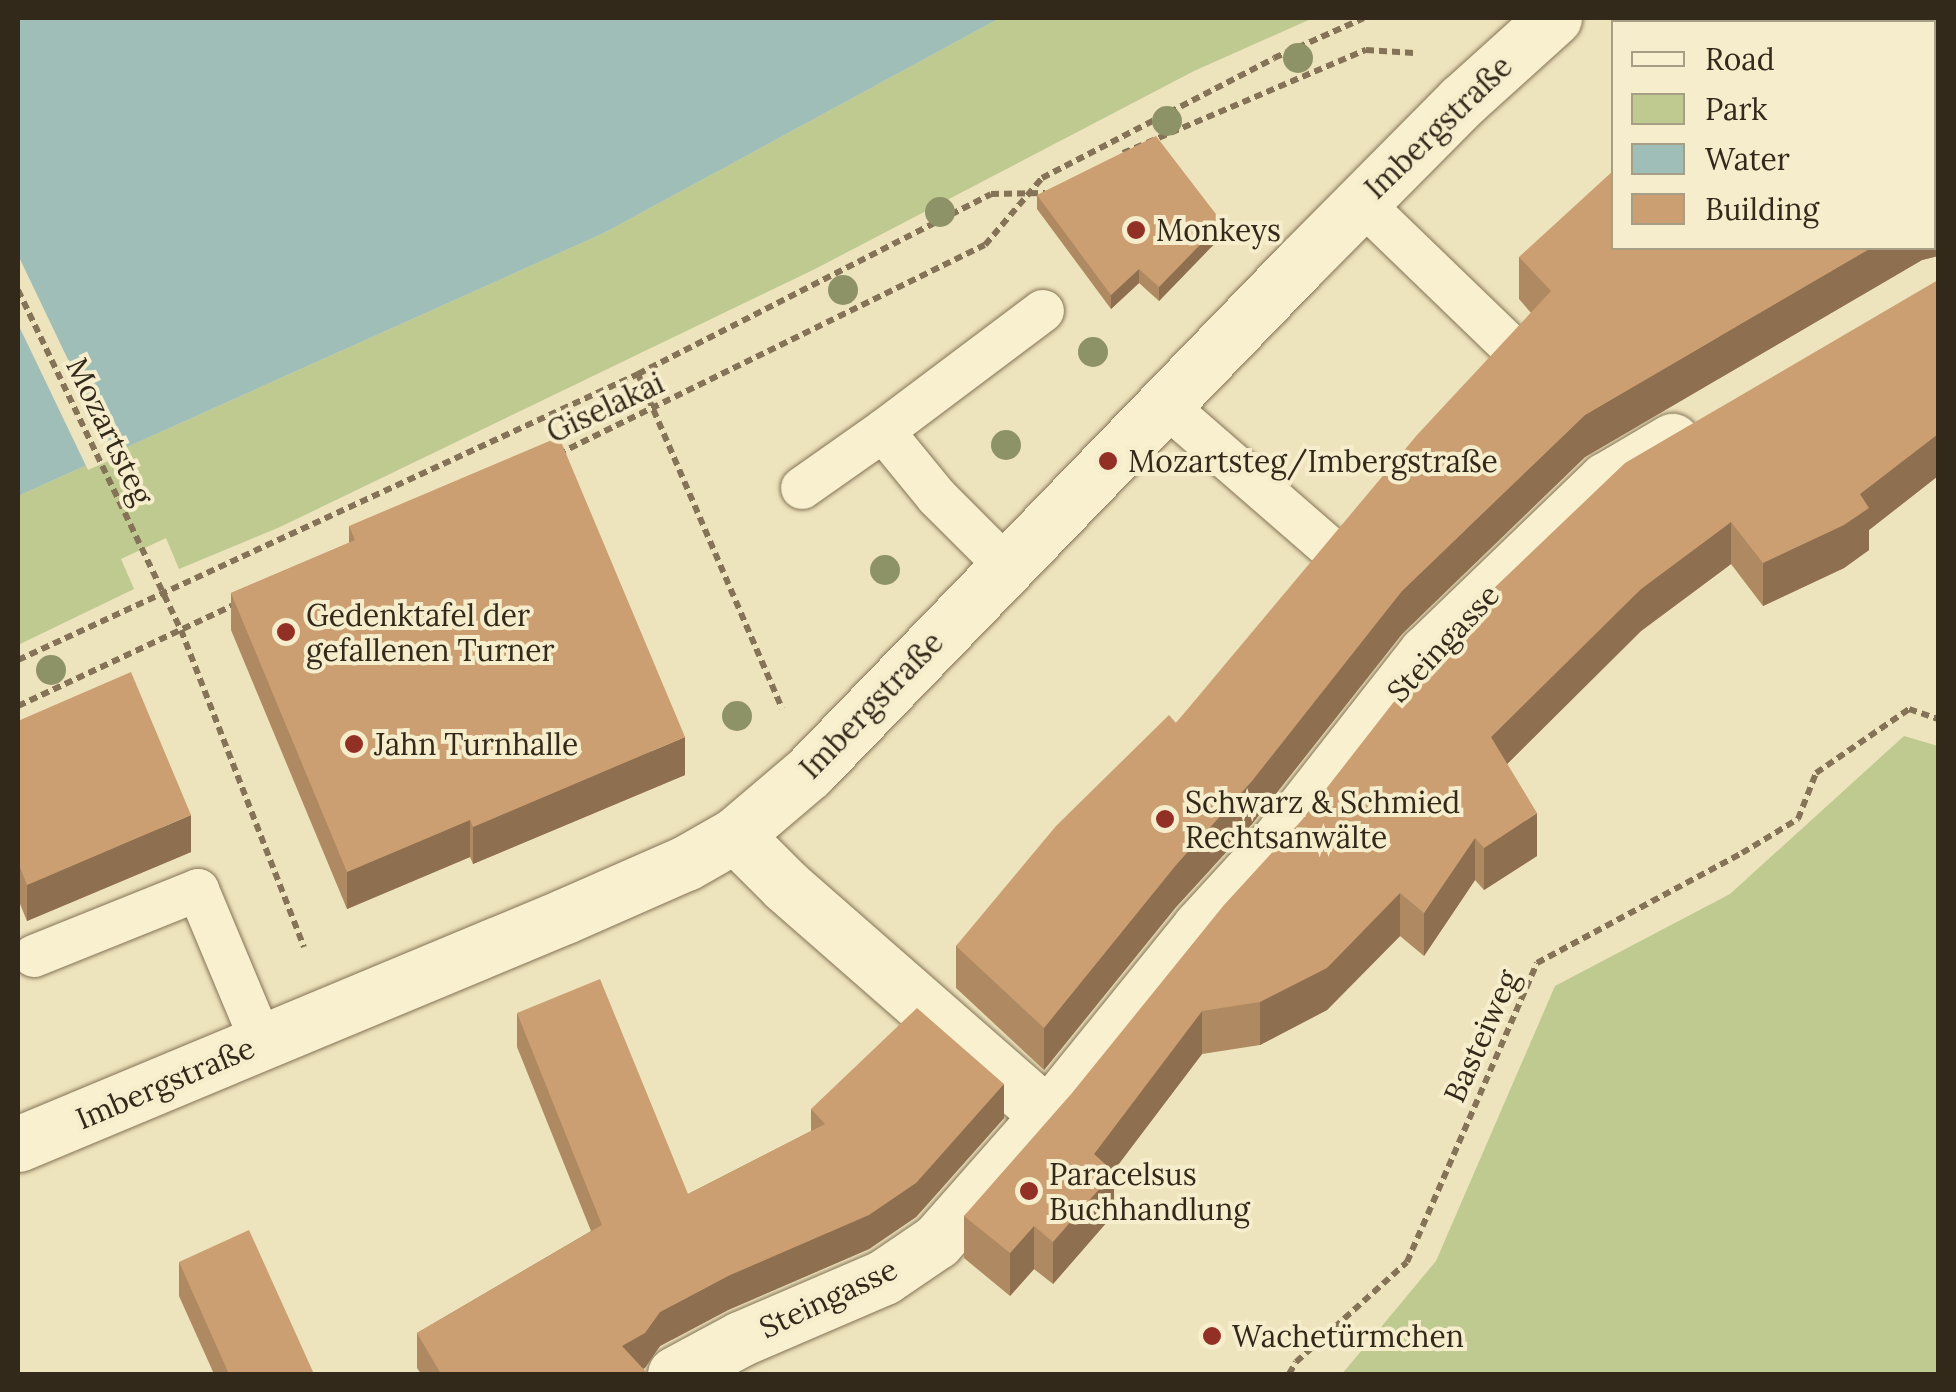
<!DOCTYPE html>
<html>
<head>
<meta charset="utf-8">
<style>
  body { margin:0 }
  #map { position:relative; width:1956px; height:1392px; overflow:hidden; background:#ede3bc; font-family:Lora,serif }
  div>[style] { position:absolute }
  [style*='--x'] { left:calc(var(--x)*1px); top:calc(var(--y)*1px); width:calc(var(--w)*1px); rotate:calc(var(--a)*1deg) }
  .green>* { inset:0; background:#beca90 }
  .water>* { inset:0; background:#a0beb8 }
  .pier>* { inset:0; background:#ede3bc }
  .path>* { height:6px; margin-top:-3px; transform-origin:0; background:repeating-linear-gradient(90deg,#847356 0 8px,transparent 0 13px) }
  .roads { filter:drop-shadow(0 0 2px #847356) drop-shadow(0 0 2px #847356) }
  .service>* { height:42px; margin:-21px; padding:0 21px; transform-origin:21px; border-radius:21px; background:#f8f0ce }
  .pedestrian>* { height:55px; margin:-27.5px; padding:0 27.5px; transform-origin:27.5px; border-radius:27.5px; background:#f8f0ce }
  .secondary>* { height:55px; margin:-27.5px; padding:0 27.5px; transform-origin:27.5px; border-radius:27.5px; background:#f8f0ce }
  .trees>* { width:30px; height:30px; margin:-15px; border-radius:50%; background:#8e9267 }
  .wall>* { inset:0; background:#af8961 }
  .shaded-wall>* { inset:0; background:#8e6f4f }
  .building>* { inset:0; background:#cb9f71 }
  .dots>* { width:28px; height:28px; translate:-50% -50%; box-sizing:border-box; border:5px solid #f5edcb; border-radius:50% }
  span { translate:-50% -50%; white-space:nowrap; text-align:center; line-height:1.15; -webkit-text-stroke:8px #f5edcb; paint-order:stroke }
  .street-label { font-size:30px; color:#33291b }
  .poi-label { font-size:30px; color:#33291b }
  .left { translate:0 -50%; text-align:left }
  .frame { position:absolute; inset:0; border:20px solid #33291b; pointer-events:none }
  .legend { position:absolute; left:1611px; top:20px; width:325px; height:230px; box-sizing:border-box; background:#f5edcb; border:2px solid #a79f85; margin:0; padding:12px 18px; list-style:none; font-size:30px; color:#33291b }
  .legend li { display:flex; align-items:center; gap:20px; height:50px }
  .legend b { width:50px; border:2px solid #a79f85 }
</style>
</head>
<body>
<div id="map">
  <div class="green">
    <i style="clip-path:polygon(1000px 18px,1313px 18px,1194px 71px,815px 269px,280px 527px,179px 569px,166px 538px,121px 559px,134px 589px,18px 645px,18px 496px,604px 233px)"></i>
    <i style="clip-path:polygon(1904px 736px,1938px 746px,1938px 1374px,1342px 1374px,1436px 1261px,1555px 986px,1730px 894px)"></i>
  </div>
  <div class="water">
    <i style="clip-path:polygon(18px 18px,1000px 18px,604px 233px,18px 496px)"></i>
  </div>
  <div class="pier">
    <i style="clip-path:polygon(18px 255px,115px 458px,88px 470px,18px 324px)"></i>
  </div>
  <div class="path">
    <i style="--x:1123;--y:153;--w:264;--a:-23"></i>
    <i style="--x:1366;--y:50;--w:48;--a:3.6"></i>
    <i style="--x:18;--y:290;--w:377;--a:64.4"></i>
    <i style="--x:181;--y:630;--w:340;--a:68.8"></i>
    <i style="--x:638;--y:374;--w:364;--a:66.7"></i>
    <i style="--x:558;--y:454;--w:475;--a:-26.1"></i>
    <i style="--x:985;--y:245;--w:88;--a:-49.6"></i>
    <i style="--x:1042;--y:178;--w:261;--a:-27.3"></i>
    <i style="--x:1274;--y:58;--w:98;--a:-24"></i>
    <i style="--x:18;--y:660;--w:683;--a:-24.76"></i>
    <i style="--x:638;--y:374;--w:396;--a:-27"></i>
    <i style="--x:991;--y:194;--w:54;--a:-1.1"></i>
    <i style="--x:18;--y:706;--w:243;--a:-25.1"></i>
    <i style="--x:1289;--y:1374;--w:14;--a:-60"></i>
    <i style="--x:1296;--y:1362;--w:149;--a:-42"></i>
    <i style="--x:1407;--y:1262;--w:326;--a:-66.5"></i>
    <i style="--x:1537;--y:963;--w:233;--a:-28.2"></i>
    <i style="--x:1742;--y:853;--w:66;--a:-31.3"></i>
    <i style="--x:1798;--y:819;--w:49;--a:-68.6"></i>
    <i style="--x:1816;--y:773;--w:113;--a:-34.5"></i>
    <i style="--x:1909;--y:709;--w:31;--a:19"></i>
  </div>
  <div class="roads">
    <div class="service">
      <i style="--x:1361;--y:202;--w:202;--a:44"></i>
      <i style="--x:1165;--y:405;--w:213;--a:41"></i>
      <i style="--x:802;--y:488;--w:99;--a:-35.1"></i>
      <i style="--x:1005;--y:565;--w:96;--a:-135"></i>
      <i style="--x:937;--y:497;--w:85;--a:-129.3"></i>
      <i style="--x:883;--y:431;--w:200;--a:-36.9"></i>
      <i style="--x:34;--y:956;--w:177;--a:-21.9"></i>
      <i style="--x:198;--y:890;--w:166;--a:67.3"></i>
    </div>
    <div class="pedestrian">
      <i style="--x:735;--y:835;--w:72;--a:45"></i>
      <i style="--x:786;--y:886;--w:348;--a:41.2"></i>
      <i style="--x:675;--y:1374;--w:74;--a:-28.3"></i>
      <i style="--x:740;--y:1339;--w:157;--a:-23.3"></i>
      <i style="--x:884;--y:1277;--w:64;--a:-34.2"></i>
      <i style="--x:937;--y:1241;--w:168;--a:-48.6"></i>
      <i style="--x:1048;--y:1115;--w:242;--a:-51"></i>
      <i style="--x:1200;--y:927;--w:113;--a:-47.5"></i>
      <i style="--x:1276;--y:844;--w:243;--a:-51.9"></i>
      <i style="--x:1426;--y:653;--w:250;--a:-43.9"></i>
      <i style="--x:1606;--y:480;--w:77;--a:-30.6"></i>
    </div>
    <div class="secondary">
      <i style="--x:18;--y:1144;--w:593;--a:-22.63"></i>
      <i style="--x:565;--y:916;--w:132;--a:-23.7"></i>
      <i style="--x:686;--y:863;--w:56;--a:-29.7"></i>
      <i style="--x:735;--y:835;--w:97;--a:-40.4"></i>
      <i style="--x:809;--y:772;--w:709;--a:-45.97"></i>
      <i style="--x:1302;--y:262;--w:227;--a:-45.2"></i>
      <i style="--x:1462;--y:101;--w:124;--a:-42.1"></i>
    </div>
  </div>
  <div class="trees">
    <i style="left:1298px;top:58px"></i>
    <i style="left:1167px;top:121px"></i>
    <i style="left:940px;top:212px"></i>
    <i style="left:843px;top:290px"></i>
    <i style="left:1093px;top:352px"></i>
    <i style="left:1006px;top:445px"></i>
    <i style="left:885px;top:570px"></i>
    <i style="left:51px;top:670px"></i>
    <i style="left:737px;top:716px"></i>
  </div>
  <div class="wall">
    <i style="clip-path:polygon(1875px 18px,1938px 18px,1938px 256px,1922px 260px,1585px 457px,1402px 634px,1252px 824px,1176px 907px,1044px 1070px,956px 988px,956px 946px,1176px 723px,1531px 313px,1519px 299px,1519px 257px,1934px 248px,1934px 22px,1879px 22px)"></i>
    <i style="clip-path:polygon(1037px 195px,1222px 236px,1159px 301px,1139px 283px,1111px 309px,1037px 209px)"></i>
    <i style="clip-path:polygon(1938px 280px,1938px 476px,1869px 530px,1869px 550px,1844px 568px,1763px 606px,1731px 564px,1641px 631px,1507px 764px,1537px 856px,1484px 890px,1475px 880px,1424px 956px,1400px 936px,1327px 1010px,1260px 1045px,1202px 1054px,1113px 1171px,1114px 1214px,1053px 1284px,1034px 1269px,1010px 1296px,964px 1258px,964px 1216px)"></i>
    <i style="clip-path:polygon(349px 526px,685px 775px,473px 864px,470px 857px,347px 909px,231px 630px,231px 593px,349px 543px)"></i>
    <i style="clip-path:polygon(18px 721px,191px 852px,27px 921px,18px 899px)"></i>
    <i style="clip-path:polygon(517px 1013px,688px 1194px,811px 1131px,811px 1109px,1004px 1118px,916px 1217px,869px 1249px,728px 1310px,660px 1346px,643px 1369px,648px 1374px,421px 1374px,417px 1368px,417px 1333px,591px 1231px,517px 1047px)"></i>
    <i style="clip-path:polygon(179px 1262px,314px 1374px,214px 1374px,179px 1296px)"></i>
  </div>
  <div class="shaded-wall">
    <i style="clip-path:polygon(1938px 213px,1938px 256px,1922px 260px,1585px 457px,1402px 634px,1252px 824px,1176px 907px,1044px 1070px,1044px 1028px,1176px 865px,1402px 591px,1585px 415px,1871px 248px,1934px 248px,1934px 215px)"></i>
    <i style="clip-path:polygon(1222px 222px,1222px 236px,1159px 301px,1159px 287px)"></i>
    <i style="clip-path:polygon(1139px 269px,1139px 283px,1111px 309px,1111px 295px)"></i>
    <i style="clip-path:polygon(1938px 434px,1938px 476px,1869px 530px,1869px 550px,1844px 568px,1763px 606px,1763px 563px,1860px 494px)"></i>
    <i style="clip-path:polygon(1731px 522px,1731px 564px,1641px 631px,1491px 780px,1491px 737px,1641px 589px)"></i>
    <i style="clip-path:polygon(685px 737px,685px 775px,473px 864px,473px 827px)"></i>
    <i style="clip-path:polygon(1537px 813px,1537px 856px,1484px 890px,1484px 848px)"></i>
    <i style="clip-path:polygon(191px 815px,191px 852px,27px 921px,27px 885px)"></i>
    <i style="clip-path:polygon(470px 820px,470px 857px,347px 909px,347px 872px)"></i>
    <i style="clip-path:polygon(1475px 838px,1475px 880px,1424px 956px,1424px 913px)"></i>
    <i style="clip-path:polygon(1400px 893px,1400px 936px,1327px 1010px,1260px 1045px,1260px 1002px)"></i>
    <i style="clip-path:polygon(1202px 1011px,1202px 1054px,1106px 1181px,1114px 1172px,1114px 1214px,1053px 1284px,1053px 1242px,1094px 1154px)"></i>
    <i style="clip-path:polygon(1004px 1084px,1004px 1118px,916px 1217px,869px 1249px,728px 1310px,660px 1346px,645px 1368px,633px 1374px,622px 1346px,660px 1312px,728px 1276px)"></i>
    <i style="clip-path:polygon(1034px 1226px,1034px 1269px,1010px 1296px,1010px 1253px)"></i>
  </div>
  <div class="building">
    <i style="clip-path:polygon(1672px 18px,1755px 18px,1759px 22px,1667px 22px)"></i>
    <i style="clip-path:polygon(1906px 18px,1938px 18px,1938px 213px,1934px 215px,1934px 22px,1901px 22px)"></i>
    <i style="clip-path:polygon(1156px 136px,1222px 222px,1159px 287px,1139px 269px,1111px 295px,1037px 195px)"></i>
    <i style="clip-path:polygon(1614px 170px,1614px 248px,1871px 248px,1585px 415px,1402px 591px,1252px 781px,1176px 865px,1044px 1028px,956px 946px,1056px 826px,1169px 715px,1176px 723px,1417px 435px,1551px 291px,1519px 257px)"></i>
    <i style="clip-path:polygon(1938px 280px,1938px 434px,1860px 494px,1869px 508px,1844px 525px,1763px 563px,1731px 522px,1641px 589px,1491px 737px,1537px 813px,1484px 848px,1475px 838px,1424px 913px,1400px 893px,1327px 968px,1260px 1002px,1202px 1011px,1094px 1154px,1114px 1172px,1053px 1242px,1034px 1226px,1010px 1253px,964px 1216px,1072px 1093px,1224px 905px,1301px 821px,1449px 631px,1625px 463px)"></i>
    <i style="clip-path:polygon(559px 437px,685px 737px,473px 827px,470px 820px,347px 872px,231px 593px,355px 540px,349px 526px)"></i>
    <i style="clip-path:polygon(131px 672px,191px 815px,27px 885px,18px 862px,18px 721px)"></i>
    <i style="clip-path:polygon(600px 979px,688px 1194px,825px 1124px,811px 1109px,917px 1008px,1004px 1084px,916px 1183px,869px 1215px,728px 1276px,660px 1312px,645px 1333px,622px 1346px,648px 1374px,441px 1374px,417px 1333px,602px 1225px,517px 1013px)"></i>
    <i style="clip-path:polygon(249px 1230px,314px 1374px,229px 1374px,179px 1262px)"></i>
  </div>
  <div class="dots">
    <i style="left:1136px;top:230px;background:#933026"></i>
    <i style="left:1108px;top:461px;background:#933026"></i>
    <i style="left:286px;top:632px;background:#933026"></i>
    <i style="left:354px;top:744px;background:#933026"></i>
    <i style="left:1165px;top:819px;background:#933026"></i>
    <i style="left:1029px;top:1191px;background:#933026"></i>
    <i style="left:1212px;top:1336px;background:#933026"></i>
  </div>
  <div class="street-label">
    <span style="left:1438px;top:127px;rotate:-44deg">Imbergstraße</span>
    <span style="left:605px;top:407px;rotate:-25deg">Giselakai</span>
    <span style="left:110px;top:431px;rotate:64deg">Mozartsteg</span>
    <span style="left:1443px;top:643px;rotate:-47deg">Steingasse</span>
    <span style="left:871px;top:705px;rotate:-46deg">Imbergstraße</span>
    <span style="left:1481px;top:1036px;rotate:-66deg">Basteiweg</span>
    <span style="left:165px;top:1083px;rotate:-23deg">Imbergstraße</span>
    <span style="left:828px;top:1298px;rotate:-25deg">Steingasse</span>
  </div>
  <div class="poi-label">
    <span class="left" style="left:1156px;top:230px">Monkeys</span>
    <span class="left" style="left:1128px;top:461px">Mozartsteg/Imbergstraße</span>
    <span class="left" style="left:306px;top:632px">Gedenktafel der<br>gefallenen Turner</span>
    <span class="left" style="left:374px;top:744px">Jahn Turnhalle</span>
    <span class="left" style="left:1185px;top:819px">Schwarz &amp; Schmied<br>Rechtsanwälte</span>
    <span class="left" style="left:1049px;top:1191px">Paracelsus<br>Buchhandlung</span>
    <span class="left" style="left:1232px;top:1336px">Wachetürmchen</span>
  </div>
  <div class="frame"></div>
  <ul class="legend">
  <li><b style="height:12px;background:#f8f0ce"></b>Road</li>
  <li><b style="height:28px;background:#beca90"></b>Park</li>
  <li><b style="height:28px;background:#a0beb8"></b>Water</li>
  <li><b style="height:28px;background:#cb9f71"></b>Building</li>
  </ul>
</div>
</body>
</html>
